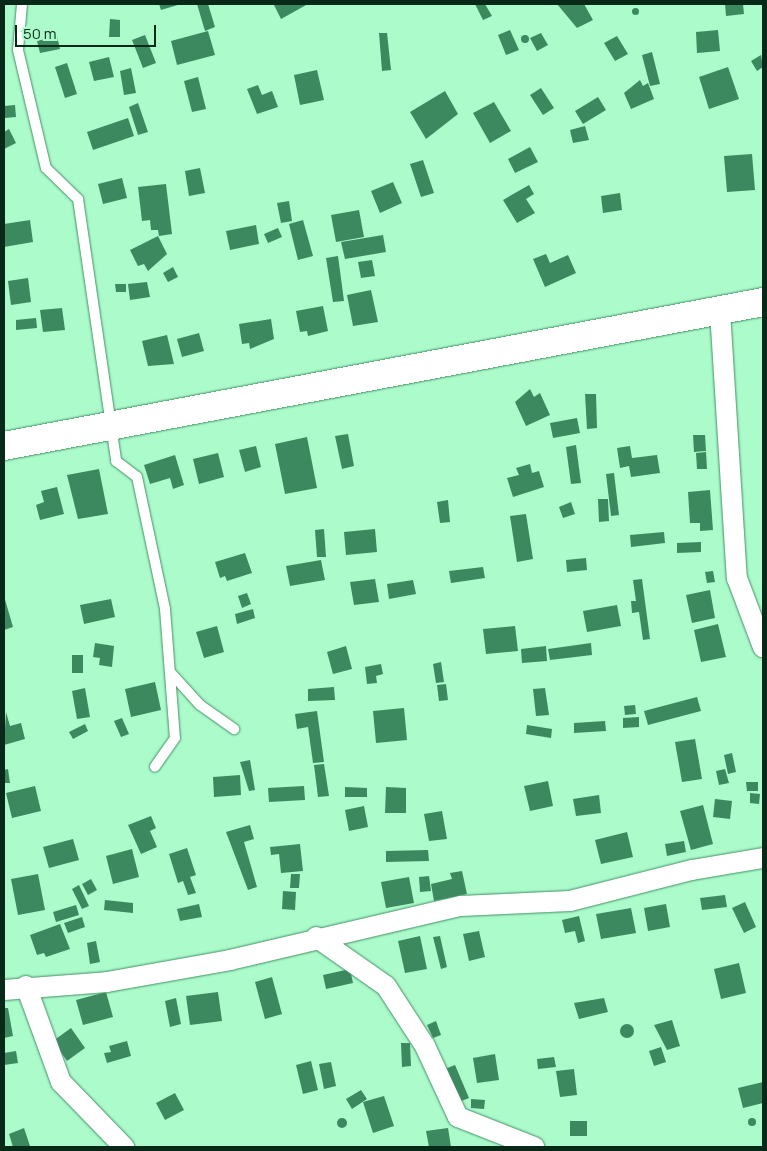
<!DOCTYPE html>
<html>
<head>
<meta charset="utf-8">
<style>
  body { margin:0 }
  #map { position:relative; width:767px; height:1151px; overflow:hidden; background:#acfbcb; font-family:Manrope,sans-serif }
  div>[style] { position:absolute }
  [style*='--x'] { left:calc(var(--x)*1px); top:calc(var(--y)*1px); width:calc(var(--w)*1px); rotate:calc(var(--a)*1deg) }
  .building>* { inset:0; background:#3c895f }
  .round { border-radius:50% }
  .roads { filter:drop-shadow(0 0 1px #439066) drop-shadow(0 0 1px #439066) }
  .lane>* { height:10px; margin:-5px; padding:0 5px; transform-origin:5px; border-radius:5px; background:#fff }
  .street>* { height:20px; margin:-10px; padding:0 10px; transform-origin:10px; border-radius:10px; background:#fff }
  .primary>* { height:28px; margin:-14px; padding:0 14px; transform-origin:14px; border-radius:14px; background:#fff }
  span { translate:-50% -50%; white-space:nowrap; text-align:center; line-height:1.15; -webkit-text-stroke:4px #acfbcb; paint-order:stroke }
  .frame { position:absolute; inset:0; border:5px solid #082918; pointer-events:none }
  .scale { position:absolute; left:15px; top:25px; width:141px; height:22px; box-sizing:border-box; border:2px solid #082918; border-top:0; padding-left:6px; font-size:15px; line-height:18px; white-space:nowrap; color:#082918; -webkit-text-stroke:4px #acfbcb; paint-order:stroke }
</style>
</head>
<body>
<div id="map">
  <div class="building">
    <i style="clip-path:polygon(159px 4px,181px 4px,161px 10px)"></i>
    <i style="clip-path:polygon(197px 4px,208px 4px,215px 27px,205px 31px)"></i>
    <i style="clip-path:polygon(308px 4px,281px 19px,274px 5px,276px 4px)"></i>
    <i style="clip-path:polygon(475px 4px,485px 4px,492px 16px,483px 20px)"></i>
    <i style="clip-path:polygon(557px 4px,584px 4px,593px 20px,577px 28px)"></i>
    <i style="clip-path:polygon(725px 4px,743px 4px,744px 14px,726px 16px)"></i>
    <i class="round" style="left:631.5px;top:7.5px;width:7px;height:7px"></i>
    <i style="clip-path:polygon(110px 19px,120px 20px,120px 37px,109px 37px)"></i>
    <i style="clip-path:polygon(510px 30px,519px 50px,506px 55px,498px 35px)"></i>
    <i style="clip-path:polygon(718px 30px,720px 51px,697px 53px,696px 32px)"></i>
    <i style="clip-path:polygon(208px 31px,215px 55px,177px 65px,171px 41px)"></i>
    <i style="clip-path:polygon(379px 33px,387px 33px,391px 70px,382px 71px)"></i>
    <i style="clip-path:polygon(541px 33px,548px 45px,537px 51px,530px 38px)"></i>
    <i class="round" style="left:521px;top:35px;width:8px;height:8px"></i>
    <i style="clip-path:polygon(145px 35px,156px 63px,143px 68px,132px 40px)"></i>
    <i style="clip-path:polygon(57px 36px,60px 49px,40px 53px,37px 41px)"></i>
    <i style="clip-path:polygon(617px 36px,628px 54px,615px 61px,604px 43px)"></i>
    <i style="clip-path:polygon(652px 52px,660px 84px,650px 86px,642px 55px)"></i>
    <i style="clip-path:polygon(761px 55px,763px 67px,757px 71px,751px 61px)"></i>
    <i style="clip-path:polygon(109px 57px,114px 77px,94px 81px,89px 62px)"></i>
    <i style="clip-path:polygon(67px 63px,77px 94px,65px 98px,55px 67px)"></i>
    <i style="clip-path:polygon(728px 67px,739px 99px,709px 109px,699px 77px)"></i>
    <i style="clip-path:polygon(131px 68px,136px 93px,124px 95px,120px 71px)"></i>
    <i style="clip-path:polygon(317px 70px,324px 100px,300px 105px,294px 75px)"></i>
    <i style="clip-path:polygon(198px 77px,206px 109px,192px 112px,184px 81px)"></i>
    <i style="clip-path:polygon(640px 80px,643px 86px,648px 83px,654px 99px,631px 109px,624px 93px)"></i>
    <i style="clip-path:polygon(258px 85px,262px 95px,272px 91px,278px 107px,257px 114px,247px 89px)"></i>
    <i style="clip-path:polygon(541px 88px,554px 108px,543px 115px,530px 95px)"></i>
    <i style="clip-path:polygon(445px 91px,458px 114px,426px 139px,410px 112px)"></i>
    <i style="clip-path:polygon(598px 97px,606px 110px,583px 124px,575px 111px)"></i>
    <i style="clip-path:polygon(494px 102px,511px 131px,490px 143px,473px 113px)"></i>
    <i style="clip-path:polygon(138px 103px,148px 132px,138px 135px,129px 107px)"></i>
    <i style="clip-path:polygon(15px 105px,16px 117px,4px 118px,4px 106px)"></i>
    <i style="clip-path:polygon(128px 118px,134px 136px,93px 150px,87px 132px)"></i>
    <i style="clip-path:polygon(585px 126px,589px 140px,573px 143px,570px 130px)"></i>
    <i style="clip-path:polygon(9px 129px,16px 143px,4px 149px,4px 132px)"></i>
    <i style="clip-path:polygon(530px 147px,538px 162px,515px 173px,508px 159px)"></i>
    <i style="clip-path:polygon(752px 154px,755px 190px,727px 192px,724px 156px)"></i>
    <i style="clip-path:polygon(423px 160px,434px 193px,421px 197px,410px 164px)"></i>
    <i style="clip-path:polygon(200px 168px,205px 193px,189px 196px,185px 171px)"></i>
    <i style="clip-path:polygon(122px 178px,127px 198px,103px 204px,98px 184px)"></i>
    <i style="clip-path:polygon(393px 182px,402px 203px,380px 213px,371px 191px)"></i>
    <i style="clip-path:polygon(166px 184px,172px 234px,159px 236px,158px 230px,151px 230px,150px 220px,142px 221px,138px 187px)"></i>
    <i style="clip-path:polygon(529px 185px,534px 194px,526px 199px,535px 213px,517px 223px,503px 200px)"></i>
    <i style="clip-path:polygon(620px 193px,622px 210px,603px 213px,601px 196px)"></i>
    <i style="clip-path:polygon(289px 201px,292px 221px,281px 223px,277px 203px)"></i>
    <i style="clip-path:polygon(359px 210px,364px 237px,336px 242px,331px 215px)"></i>
    <i style="clip-path:polygon(30px 220px,33px 242px,4px 247px,4px 224px)"></i>
    <i style="clip-path:polygon(303px 220px,313px 256px,298px 260px,289px 224px)"></i>
    <i style="clip-path:polygon(256px 225px,259px 244px,230px 250px,226px 231px)"></i>
    <i style="clip-path:polygon(278px 228px,282px 237px,268px 243px,264px 234px)"></i>
    <i style="clip-path:polygon(383px 235px,386px 252px,345px 259px,341px 242px)"></i>
    <i style="clip-path:polygon(158px 236px,167px 254px,148px 271px,144px 264px,138px 266px,130px 250px)"></i>
    <i style="clip-path:polygon(546px 254px,550px 263px,568px 255px,576px 273px,545px 287px,533px 259px)"></i>
    <i style="clip-path:polygon(338px 256px,344px 301px,333px 302px,326px 258px)"></i>
    <i style="clip-path:polygon(372px 260px,375px 276px,361px 278px,358px 262px)"></i>
    <i style="clip-path:polygon(173px 267px,178px 277px,168px 282px,163px 273px)"></i>
    <i style="clip-path:polygon(28px 278px,31px 302px,11px 305px,8px 281px)"></i>
    <i style="clip-path:polygon(147px 282px,150px 297px,130px 300px,128px 284px)"></i>
    <i style="clip-path:polygon(115px 284px,126px 284px,126px 292px,116px 292px)"></i>
    <i style="clip-path:polygon(371px 290px,378px 322px,353px 326px,347px 295px)"></i>
    <i style="clip-path:polygon(323px 306px,328px 331px,308px 336px,307px 331px,300px 332px,296px 311px)"></i>
    <i style="clip-path:polygon(62px 308px,65px 330px,43px 332px,40px 310px)"></i>
    <i style="clip-path:polygon(36px 318px,37px 328px,16px 330px,16px 320px)"></i>
    <i style="clip-path:polygon(271px 319px,274px 339px,250px 349px,249px 343px,242px 344px,239px 324px)"></i>
    <i style="clip-path:polygon(199px 333px,204px 351px,182px 357px,177px 339px)"></i>
    <i style="clip-path:polygon(167px 335px,174px 364px,148px 366px,142px 341px)"></i>
    <i style="clip-path:polygon(530px 389px,534px 397px,540px 393px,550px 415px,526px 426px,515px 402px)"></i>
    <i style="clip-path:polygon(585px 394px,596px 394px,597px 428px,587px 429px)"></i>
    <i style="clip-path:polygon(577px 418px,580px 433px,553px 438px,550px 423px)"></i>
    <i style="clip-path:polygon(348px 434px,354px 466px,342px 469px,335px 436px)"></i>
    <i style="clip-path:polygon(693px 435px,705px 435px,706px 451px,694px 452px)"></i>
    <i style="clip-path:polygon(307px 437px,317px 488px,285px 494px,275px 444px)"></i>
    <i style="clip-path:polygon(576px 445px,581px 483px,571px 484px,566px 447px)"></i>
    <i style="clip-path:polygon(256px 446px,261px 467px,245px 472px,239px 450px)"></i>
    <i style="clip-path:polygon(630px 446px,632px 458px,657px 455px,660px 473px,631px 477px,629px 466px,620px 468px,617px 448px)"></i>
    <i style="clip-path:polygon(706px 452px,707px 469px,697px 469px,696px 453px)"></i>
    <i style="clip-path:polygon(218px 453px,224px 477px,199px 484px,193px 459px)"></i>
    <i style="clip-path:polygon(175px 455px,184px 485px,173px 489px,170px 478px,150px 484px,144px 465px)"></i>
    <i style="clip-path:polygon(530px 464px,532px 473px,539px 471px,544px 487px,513px 497px,507px 478px,519px 475px,516px 468px)"></i>
    <i style="clip-path:polygon(99px 469px,108px 514px,78px 519px,67px 475px)"></i>
    <i style="clip-path:polygon(614px 473px,619px 515px,611px 516px,606px 474px)"></i>
    <i style="clip-path:polygon(57px 487px,64px 514px,40px 520px,36px 505px,44px 502px,41px 491px)"></i>
    <i style="clip-path:polygon(710px 490px,713px 530px,700px 531px,700px 523px,690px 523px,688px 492px)"></i>
    <i style="clip-path:polygon(598px 499px,608px 499px,609px 521px,599px 522px)"></i>
    <i style="clip-path:polygon(448px 500px,450px 522px,440px 523px,437px 502px)"></i>
    <i style="clip-path:polygon(571px 502px,575px 514px,563px 518px,559px 507px)"></i>
    <i style="clip-path:polygon(526px 514px,533px 559px,517px 562px,510px 516px)"></i>
    <i style="clip-path:polygon(324px 529px,326px 557px,317px 557px,315px 530px)"></i>
    <i style="clip-path:polygon(375px 529px,377px 552px,346px 555px,344px 532px)"></i>
    <i style="clip-path:polygon(664px 532px,665px 543px,631px 547px,630px 535px)"></i>
    <i style="clip-path:polygon(701px 542px,701px 552px,677px 553px,677px 543px)"></i>
    <i style="clip-path:polygon(245px 553px,252px 573px,227px 581px,225px 576px,220px 578px,215px 562px)"></i>
    <i style="clip-path:polygon(586px 558px,587px 570px,567px 572px,566px 560px)"></i>
    <i style="clip-path:polygon(321px 560px,325px 580px,290px 586px,286px 566px)"></i>
    <i style="clip-path:polygon(483px 567px,485px 578px,451px 583px,449px 571px)"></i>
    <i style="clip-path:polygon(713px 571px,715px 582px,707px 583px,705px 572px)"></i>
    <i style="clip-path:polygon(375px 579px,379px 602px,354px 605px,350px 582px)"></i>
    <i style="clip-path:polygon(642px 579px,650px 639px,643px 640px,639px 612px,632px 613px,631px 601px,636px 601px,633px 580px)"></i>
    <i style="clip-path:polygon(413px 580px,416px 594px,389px 599px,387px 584px)"></i>
    <i style="clip-path:polygon(710px 590px,715px 618px,692px 623px,686px 595px)"></i>
    <i style="clip-path:polygon(247px 593px,251px 604px,242px 608px,238px 596px)"></i>
    <i style="clip-path:polygon(4px 596px,13px 627px,4px 630px)"></i>
    <i style="clip-path:polygon(111px 599px,115px 617px,84px 624px,80px 605px)"></i>
    <i style="clip-path:polygon(617px 605px,621px 626px,587px 632px,583px 611px)"></i>
    <i style="clip-path:polygon(253px 609px,255px 618px,237px 624px,235px 614px)"></i>
    <i style="clip-path:polygon(718px 624px,726px 657px,701px 662px,694px 630px)"></i>
    <i style="clip-path:polygon(217px 626px,224px 652px,204px 658px,196px 632px)"></i>
    <i style="clip-path:polygon(515px 626px,518px 651px,486px 654px,483px 629px)"></i>
    <i style="clip-path:polygon(95px 643px,114px 646px,112px 667px,99px 665px,100px 658px,93px 657px)"></i>
    <i style="clip-path:polygon(591px 643px,592px 655px,550px 660px,548px 649px)"></i>
    <i style="clip-path:polygon(346px 646px,352px 669px,333px 674px,327px 652px)"></i>
    <i style="clip-path:polygon(546px 646px,547px 661px,522px 663px,521px 649px)"></i>
    <i style="clip-path:polygon(72px 655px,83px 655px,83px 673px,72px 673px)"></i>
    <i style="clip-path:polygon(441px 662px,444px 682px,436px 683px,433px 664px)"></i>
    <i style="clip-path:polygon(381px 664px,383px 674px,376px 676px,377px 683px,367px 684px,365px 667px)"></i>
    <i style="clip-path:polygon(155px 682px,161px 710px,131px 717px,125px 689px)"></i>
    <i style="clip-path:polygon(446px 684px,448px 700px,439px 701px,437px 685px)"></i>
    <i style="clip-path:polygon(334px 687px,335px 700px,308px 701px,308px 689px)"></i>
    <i style="clip-path:polygon(85px 688px,90px 717px,77px 719px,72px 691px)"></i>
    <i style="clip-path:polygon(545px 688px,549px 715px,536px 716px,533px 689px)"></i>
    <i style="clip-path:polygon(697px 697px,701px 711px,648px 725px,644px 711px)"></i>
    <i style="clip-path:polygon(635px 705px,636px 714px,625px 715px,624px 706px)"></i>
    <i style="clip-path:polygon(404px 708px,407px 740px,376px 743px,373px 711px)"></i>
    <i style="clip-path:polygon(317px 711px,324px 762px,313px 763px,308px 727px,297px 729px,295px 714px)"></i>
    <i style="clip-path:polygon(6px 712px,10px 726px,21px 723px,25px 739px,4px 745px)"></i>
    <i style="clip-path:polygon(639px 717px,639px 727px,623px 728px,623px 718px)"></i>
    <i style="clip-path:polygon(122px 718px,129px 734px,121px 737px,114px 721px)"></i>
    <i style="clip-path:polygon(605px 721px,606px 731px,574px 733px,574px 723px)"></i>
    <i style="clip-path:polygon(85px 724px,88px 731px,73px 739px,69px 732px)"></i>
    <i style="clip-path:polygon(527px 725px,552px 729px,551px 738px,526px 734px)"></i>
    <i style="clip-path:polygon(695px 739px,702px 779px,682px 782px,675px 742px)"></i>
    <i style="clip-path:polygon(732px 753px,736px 772px,728px 774px,724px 755px)"></i>
    <i style="clip-path:polygon(250px 760px,255px 790px,249px 791px,240px 762px)"></i>
    <i style="clip-path:polygon(324px 764px,329px 796px,318px 797px,314px 765px)"></i>
    <i style="clip-path:polygon(8px 769px,10px 783px,4px 783px,4px 770px)"></i>
    <i style="clip-path:polygon(725px 769px,729px 783px,719px 785px,716px 771px)"></i>
    <i style="clip-path:polygon(240px 775px,241px 795px,214px 797px,213px 777px)"></i>
    <i style="clip-path:polygon(548px 781px,553px 806px,530px 811px,524px 786px)"></i>
    <i style="clip-path:polygon(746px 782px,758px 782px,758px 791px,747px 791px)"></i>
    <i style="clip-path:polygon(35px 786px,41px 811px,12px 818px,6px 793px)"></i>
    <i style="clip-path:polygon(304px 786px,305px 800px,269px 802px,268px 788px)"></i>
    <i style="clip-path:polygon(345px 787px,367px 788px,367px 797px,345px 797px)"></i>
    <i style="clip-path:polygon(386px 787px,406px 788px,406px 813px,385px 813px)"></i>
    <i style="clip-path:polygon(750px 793px,760px 794px,759px 804px,750px 803px)"></i>
    <i style="clip-path:polygon(599px 795px,601px 813px,576px 816px,573px 799px)"></i>
    <i style="clip-path:polygon(715px 799px,732px 801px,730px 819px,713px 817px)"></i>
    <i style="clip-path:polygon(703px 805px,713px 844px,691px 850px,680px 811px)"></i>
    <i style="clip-path:polygon(364px 806px,368px 827px,349px 831px,345px 810px)"></i>
    <i style="clip-path:polygon(442px 811px,447px 839px,429px 841px,424px 814px)"></i>
    <i style="clip-path:polygon(151px 816px,156px 828px,150px 831px,157px 847px,141px 854px,128px 825px)"></i>
    <i style="clip-path:polygon(250px 825px,254px 839px,244px 842px,257px 887px,248px 890px,226px 832px)"></i>
    <i style="clip-path:polygon(627px 832px,633px 857px,601px 864px,595px 840px)"></i>
    <i style="clip-path:polygon(73px 839px,79px 860px,49px 868px,43px 847px)"></i>
    <i style="clip-path:polygon(684px 841px,686px 852px,667px 856px,665px 844px)"></i>
    <i style="clip-path:polygon(300px 844px,303px 871px,281px 873px,279px 854px,271px 855px,270px 847px)"></i>
    <i style="clip-path:polygon(187px 848px,196px 875px,190px 877px,196px 893px,188px 895px,183px 881px,178px 883px,169px 854px)"></i>
    <i style="clip-path:polygon(132px 849px,139px 877px,113px 884px,106px 856px)"></i>
    <i style="clip-path:polygon(428px 850px,429px 861px,386px 862px,386px 851px)"></i>
    <i style="clip-path:polygon(462px 871px,467px 894px,434px 901px,431px 884px,452px 879px,450px 873px)"></i>
    <i style="clip-path:polygon(38px 874px,45px 910px,18px 915px,11px 879px)"></i>
    <i style="clip-path:polygon(291px 874px,300px 874px,299px 888px,290px 888px)"></i>
    <i style="clip-path:polygon(429px 876px,431px 891px,420px 892px,419px 877px)"></i>
    <i style="clip-path:polygon(409px 877px,414px 903px,386px 908px,381px 882px)"></i>
    <i style="clip-path:polygon(91px 879px,97px 890px,88px 895px,82px 884px)"></i>
    <i style="clip-path:polygon(79px 885px,89px 906px,82px 909px,72px 889px)"></i>
    <i style="clip-path:polygon(283px 891px,296px 892px,295px 910px,282px 909px)"></i>
    <i style="clip-path:polygon(725px 895px,727px 907px,702px 910px,700px 898px)"></i>
    <i style="clip-path:polygon(105px 900px,133px 903px,133px 913px,104px 910px)"></i>
    <i style="clip-path:polygon(745px 902px,756px 927px,744px 933px,732px 908px)"></i>
    <i style="clip-path:polygon(199px 904px,202px 917px,180px 921px,177px 909px)"></i>
    <i style="clip-path:polygon(666px 904px,670px 927px,648px 931px,644px 908px)"></i>
    <i style="clip-path:polygon(76px 905px,79px 915px,56px 922px,53px 912px)"></i>
    <i style="clip-path:polygon(631px 908px,636px 933px,601px 939px,596px 914px)"></i>
    <i style="clip-path:polygon(579px 916px,585px 941px,578px 943px,575px 931px,565px 933px,562px 920px)"></i>
    <i style="clip-path:polygon(82px 917px,85px 927px,68px 933px,64px 923px)"></i>
    <i style="clip-path:polygon(60px 924px,70px 949px,46px 957px,44px 953px,37px 955px,30px 935px)"></i>
    <i style="clip-path:polygon(479px 931px,485px 957px,469px 961px,463px 934px)"></i>
    <i style="clip-path:polygon(420px 936px,427px 969px,405px 973px,398px 941px)"></i>
    <i style="clip-path:polygon(440px 936px,447px 967px,441px 969px,433px 937px)"></i>
    <i style="clip-path:polygon(96px 941px,100px 962px,90px 964px,87px 943px)"></i>
    <i style="clip-path:polygon(739px 963px,746px 993px,721px 999px,714px 969px)"></i>
    <i style="clip-path:polygon(350px 969px,353px 983px,326px 989px,323px 975px)"></i>
    <i style="clip-path:polygon(272px 977px,282px 1014px,265px 1019px,255px 982px)"></i>
    <i style="clip-path:polygon(106px 992px,113px 1017px,83px 1025px,76px 1000px)"></i>
    <i style="clip-path:polygon(218px 992px,222px 1021px,190px 1025px,186px 996px)"></i>
    <i style="clip-path:polygon(176px 998px,181px 1024px,170px 1027px,165px 1001px)"></i>
    <i style="clip-path:polygon(604px 998px,608px 1012px,579px 1019px,574px 1003px)"></i>
    <i style="clip-path:polygon(4px 1008px,8px 1008px,13px 1036px,4px 1038px)"></i>
    <i style="clip-path:polygon(672px 1020px,680px 1046px,667px 1050px,654px 1025px)"></i>
    <i style="clip-path:polygon(436px 1021px,441px 1035px,433px 1038px,427px 1025px)"></i>
    <i class="round" style="left:620px;top:1024px;width:14px;height:14px"></i>
    <i style="clip-path:polygon(71px 1028px,85px 1048px,67px 1061px,53px 1041px)"></i>
    <i style="clip-path:polygon(127px 1041px,131px 1056px,107px 1063px,104px 1053px,111px 1052px,109px 1046px)"></i>
    <i style="clip-path:polygon(401px 1043px,410px 1043px,411px 1066px,402px 1067px)"></i>
    <i style="clip-path:polygon(661px 1047px,666px 1062px,654px 1066px,649px 1051px)"></i>
    <i style="clip-path:polygon(16px 1051px,18px 1063px,4px 1065px,4px 1053px)"></i>
    <i style="clip-path:polygon(495px 1054px,499px 1080px,477px 1083px,473px 1058px)"></i>
    <i style="clip-path:polygon(554px 1057px,556px 1067px,538px 1069px,537px 1059px)"></i>
    <i style="clip-path:polygon(311px 1061px,318px 1090px,303px 1094px,296px 1065px)"></i>
    <i style="clip-path:polygon(331px 1062px,336px 1086px,324px 1089px,319px 1064px)"></i>
    <i style="clip-path:polygon(455px 1065px,469px 1098px,459px 1102px,445px 1069px)"></i>
    <i style="clip-path:polygon(574px 1069px,577px 1095px,560px 1097px,556px 1071px)"></i>
    <i style="clip-path:polygon(763px 1082px,763px 1103px,743px 1108px,738px 1088px)"></i>
    <i style="clip-path:polygon(361px 1090px,367px 1099px,352px 1109px,346px 1099px)"></i>
    <i style="clip-path:polygon(175px 1093px,184px 1110px,165px 1120px,156px 1103px)"></i>
    <i style="clip-path:polygon(384px 1096px,394px 1126px,373px 1133px,363px 1102px)"></i>
    <i style="clip-path:polygon(471px 1099px,485px 1100px,484px 1109px,471px 1108px)"></i>
    <i class="round" style="left:748px;top:1118px;width:8px;height:8px"></i>
    <i class="round" style="left:337px;top:1118px;width:10px;height:10px"></i>
    <i style="clip-path:polygon(570px 1121px,587px 1121px,587px 1136px,570px 1136px)"></i>
    <i style="clip-path:polygon(24px 1128px,30px 1146px,13px 1147px,9px 1134px)"></i>
    <i style="clip-path:polygon(448px 1128px,451px 1147px,429px 1147px,426px 1131px)"></i>
  </div>
  <div class="roads">
    <div class="lane">
      <i style="--x:22;--y:4;--w:46;--a:95"></i>
      <i style="--x:18;--y:50;--w:121;--a:76.7"></i>
      <i style="--x:46;--y:168;--w:45;--a:44.1"></i>
      <i style="--x:78;--y:199;--w:265;--a:81.7"></i>
      <i style="--x:116;--y:461;--w:26;--a:37"></i>
      <i style="--x:137;--y:477;--w:135;--a:78"></i>
      <i style="--x:165;--y:609;--w:129;--a:85.6"></i>
      <i style="--x:175;--y:738;--w:35;--a:125"></i>
      <i style="--x:171;--y:673;--w:43;--a:47.8"></i>
      <i style="--x:200;--y:705;--w:42;--a:35.2"></i>
    </div>
    <div class="street">
      <i style="--x:720;--y:311;--w:268;--a:86.4"></i>
      <i style="--x:737;--y:578;--w:74;--a:69.4"></i>
      <i style="--x:316;--y:937;--w:85;--a:35"></i>
      <i style="--x:386;--y:986;--w:72;--a:57"></i>
      <i style="--x:425;--y:1046;--w:78;--a:65.1"></i>
      <i style="--x:458;--y:1117;--w:82;--a:21.5"></i>
      <i style="--x:26;--y:986;--w:102;--a:70"></i>
      <i style="--x:61;--y:1082;--w:91;--a:45.9"></i>
      <i style="--x:4;--y:990;--w:103;--a:-4.4"></i>
      <i style="--x:107;--y:982;--w:125;--a:-10.1"></i>
      <i style="--x:230;--y:960;--w:237;--a:-13.2"></i>
      <i style="--x:461;--y:906;--w:109;--a:-2.6"></i>
      <i style="--x:570;--y:901;--w:126;--a:-14.3"></i>
      <i style="--x:692;--y:870;--w:72;--a:-9.6"></i>
    </div>
    <div class="primary">
      <i style="--x:4;--y:446;--w:773;--a:-10.74"></i>
    </div>
  </div>
  <div class="frame"></div>
  <div class="scale">50 m</div>
</div>
</body>
</html>
